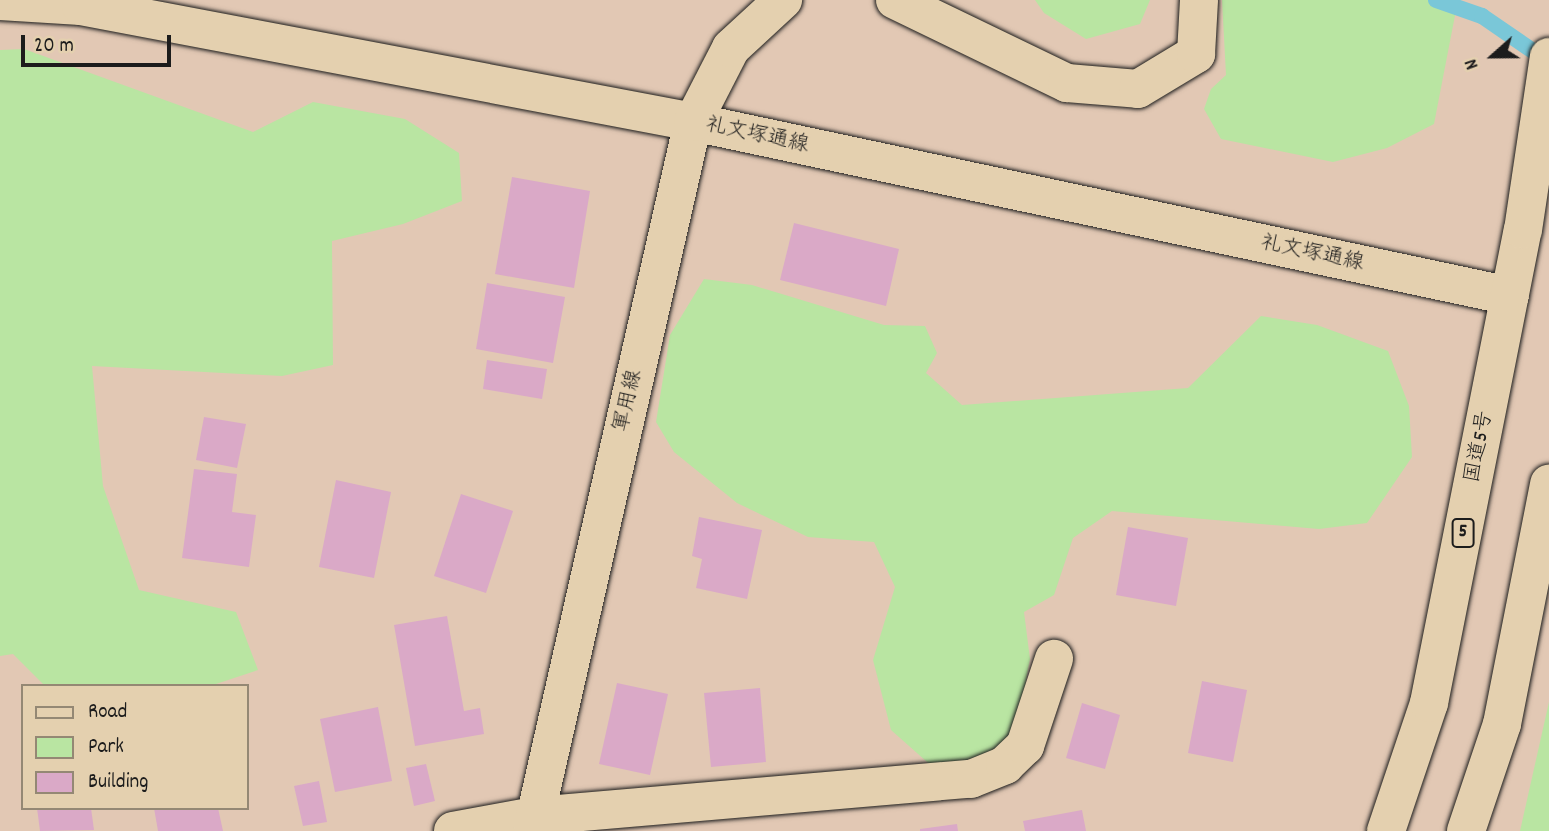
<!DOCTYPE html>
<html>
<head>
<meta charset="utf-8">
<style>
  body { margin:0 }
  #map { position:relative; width:1549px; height:831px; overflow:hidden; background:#e2c8b4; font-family:Dekko,"Klee One",sans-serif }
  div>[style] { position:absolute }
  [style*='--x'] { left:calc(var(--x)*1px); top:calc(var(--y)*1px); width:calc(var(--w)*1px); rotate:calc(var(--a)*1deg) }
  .green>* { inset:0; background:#b9e5a2 }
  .stream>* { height:16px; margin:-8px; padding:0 8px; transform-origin:8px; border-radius:8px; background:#7ac7d8 }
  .building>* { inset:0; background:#daa9c7 }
  .roads { filter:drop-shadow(0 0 2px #1c1c1c) drop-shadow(0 0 2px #1c1c1c) }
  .minor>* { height:38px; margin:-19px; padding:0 19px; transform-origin:19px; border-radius:19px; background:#e4d0af }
  .highway>* { height:38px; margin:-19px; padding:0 19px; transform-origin:19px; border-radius:19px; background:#e4d0af }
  span { translate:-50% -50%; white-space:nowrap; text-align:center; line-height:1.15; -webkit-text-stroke:5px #e4d0af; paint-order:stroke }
  .shield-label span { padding:2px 5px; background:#e4d0af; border:2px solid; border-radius:5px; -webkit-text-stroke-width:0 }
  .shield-label { font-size:19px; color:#1c1c1c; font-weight:700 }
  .street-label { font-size:21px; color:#1c1c1c }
  .legend { position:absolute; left:21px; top:684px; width:228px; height:126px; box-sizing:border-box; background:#e4d0af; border:2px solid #948874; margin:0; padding:9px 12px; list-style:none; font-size:21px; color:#1c1c1c }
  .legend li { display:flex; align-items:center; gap:14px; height:35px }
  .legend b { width:35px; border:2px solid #948874 }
  .north { position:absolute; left:1458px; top:21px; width:70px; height:70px; -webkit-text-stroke:5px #e4d0af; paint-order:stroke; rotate:249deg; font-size:19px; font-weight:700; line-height:28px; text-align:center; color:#1c1c1c }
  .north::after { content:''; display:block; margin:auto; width:24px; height:32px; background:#1c1c1c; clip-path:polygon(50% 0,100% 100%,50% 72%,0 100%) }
  .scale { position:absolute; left:21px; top:35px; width:150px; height:32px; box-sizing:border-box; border:4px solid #1c1c1c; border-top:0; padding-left:9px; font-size:21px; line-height:24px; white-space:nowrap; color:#1c1c1c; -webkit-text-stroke:5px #e4d0af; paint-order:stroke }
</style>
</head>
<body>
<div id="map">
  <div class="green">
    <i style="clip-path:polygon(1035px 0,1150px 0,1140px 24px,1086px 39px,1044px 13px)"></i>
    <i style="clip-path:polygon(1222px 0,1458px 0,1434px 124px,1387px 148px,1333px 162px,1221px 139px,1204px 109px,1211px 89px,1226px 75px)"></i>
    <i style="clip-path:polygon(24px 49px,253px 132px,313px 102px,405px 119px,459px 153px,462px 201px,403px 224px,332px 241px,333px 365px,282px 376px,92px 366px,103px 486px,139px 590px,236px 612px,258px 670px,210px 686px,45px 686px,13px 654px,0 656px,0 50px)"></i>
    <i style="clip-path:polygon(704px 279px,752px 285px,884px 325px,925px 326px,937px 353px,926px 373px,962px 405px,1188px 388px,1261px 316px,1317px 325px,1388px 351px,1409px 406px,1412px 457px,1367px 523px,1319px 529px,1112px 511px,1073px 538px,1054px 595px,1024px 612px,1030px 659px,1019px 718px,999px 753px,935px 769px,891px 730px,873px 660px,895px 587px,874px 542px,808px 537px,737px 503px,674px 452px,656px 422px,670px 335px)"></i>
    <i style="clip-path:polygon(1549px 702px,1549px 831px,1520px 831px)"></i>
  </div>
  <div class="stream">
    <i style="--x:1436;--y:0;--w:49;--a:19.2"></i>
    <i style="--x:1482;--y:16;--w:81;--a:34.5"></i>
  </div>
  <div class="building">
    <i style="clip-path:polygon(512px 177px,590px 191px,574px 288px,495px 274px)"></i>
    <i style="clip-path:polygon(794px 223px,899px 249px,886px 306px,780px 280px)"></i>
    <i style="clip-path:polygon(487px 283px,565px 297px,553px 363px,476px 349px)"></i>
    <i style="clip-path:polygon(487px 360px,547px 369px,542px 399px,483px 389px)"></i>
    <i style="clip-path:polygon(204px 417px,246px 424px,237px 468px,196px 460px)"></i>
    <i style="clip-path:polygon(194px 469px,237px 474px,232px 512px,256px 515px,249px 567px,182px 558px)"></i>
    <i style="clip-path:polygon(336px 480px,391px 492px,374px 578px,319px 567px)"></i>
    <i style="clip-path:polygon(461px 494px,513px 511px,486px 593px,434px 576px)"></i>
    <i style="clip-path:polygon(699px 517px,762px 530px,747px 599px,696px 588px,702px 559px,692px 556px)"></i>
    <i style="clip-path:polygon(1128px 527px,1188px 538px,1176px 606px,1116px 595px)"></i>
    <i style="clip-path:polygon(447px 616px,464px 711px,480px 708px,484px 734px,415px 746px,394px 625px)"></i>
    <i style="clip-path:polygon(1202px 681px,1247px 690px,1233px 762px,1188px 753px)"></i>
    <i style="clip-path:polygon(617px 683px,668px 694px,650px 775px,599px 764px)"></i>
    <i style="clip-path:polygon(760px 688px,766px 762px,711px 767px,704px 693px)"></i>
    <i style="clip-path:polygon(1082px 703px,1120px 715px,1105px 769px,1066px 758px)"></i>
    <i style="clip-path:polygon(378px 707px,392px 781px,335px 792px,320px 719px)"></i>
    <i style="clip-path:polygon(426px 764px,435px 801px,414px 806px,406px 768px)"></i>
    <i style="clip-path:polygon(319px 781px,327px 822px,303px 826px,294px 786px)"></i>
    <i style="clip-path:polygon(37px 808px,91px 808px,94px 830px,40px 831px)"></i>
    <i style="clip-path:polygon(154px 808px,218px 808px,223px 831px,158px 831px)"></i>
    <i style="clip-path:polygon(1082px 810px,1086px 831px,1025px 831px,1023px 821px)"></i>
    <i style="clip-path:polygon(957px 824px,958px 831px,920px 831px,920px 829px)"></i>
  </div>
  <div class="roads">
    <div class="minor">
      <i style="--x:895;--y:0;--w:191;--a:25.8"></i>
      <i style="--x:1067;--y:83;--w:71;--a:4.8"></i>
      <i style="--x:1138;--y:89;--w:68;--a:-31.1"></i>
      <i style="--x:1196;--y:54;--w:54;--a:-86.8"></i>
      <i style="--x:0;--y:1;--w:81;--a:3.5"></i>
      <i style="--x:81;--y:6;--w:623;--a:10.73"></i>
      <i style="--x:693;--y:122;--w:835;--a:12.02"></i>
      <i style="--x:453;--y:831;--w:83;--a:-10.4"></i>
      <i style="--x:535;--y:816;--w:438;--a:-4.9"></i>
      <i style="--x:971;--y:779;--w:37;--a:-22"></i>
      <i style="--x:1005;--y:765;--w:28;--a:-44"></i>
      <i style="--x:1025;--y:746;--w:92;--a:-71.6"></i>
      <i style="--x:532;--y:831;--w:727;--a:-77.21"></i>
      <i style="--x:693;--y:122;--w:83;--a:-62.8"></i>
      <i style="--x:731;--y:48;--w:71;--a:-42.7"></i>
    </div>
    <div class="highway">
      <i style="--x:1386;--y:831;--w:135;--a:-71.4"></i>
      <i style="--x:1429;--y:703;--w:482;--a:-78.8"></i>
      <i style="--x:1523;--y:230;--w:175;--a:-81.5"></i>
      <i style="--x:1466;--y:831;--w:113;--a:-71.4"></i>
      <i style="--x:1502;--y:724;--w:245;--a:-78.9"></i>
    </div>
  </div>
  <div class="shield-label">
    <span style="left:1463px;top:533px">5</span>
  </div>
  <div class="street-label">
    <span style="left:757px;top:136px;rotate:12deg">礼文塚通線</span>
    <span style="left:1312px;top:254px;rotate:12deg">礼文塚通線</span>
    <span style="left:629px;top:401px;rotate:-77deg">軍用線</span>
    <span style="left:1480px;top:447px;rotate:-79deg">国道5号</span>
  </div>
  <ul class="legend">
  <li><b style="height:9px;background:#e4d0af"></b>Road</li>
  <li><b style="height:19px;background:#b9e5a2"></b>Park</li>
  <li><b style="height:19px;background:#daa9c7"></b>Building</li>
  </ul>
  <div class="north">N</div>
  <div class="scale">20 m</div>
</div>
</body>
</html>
